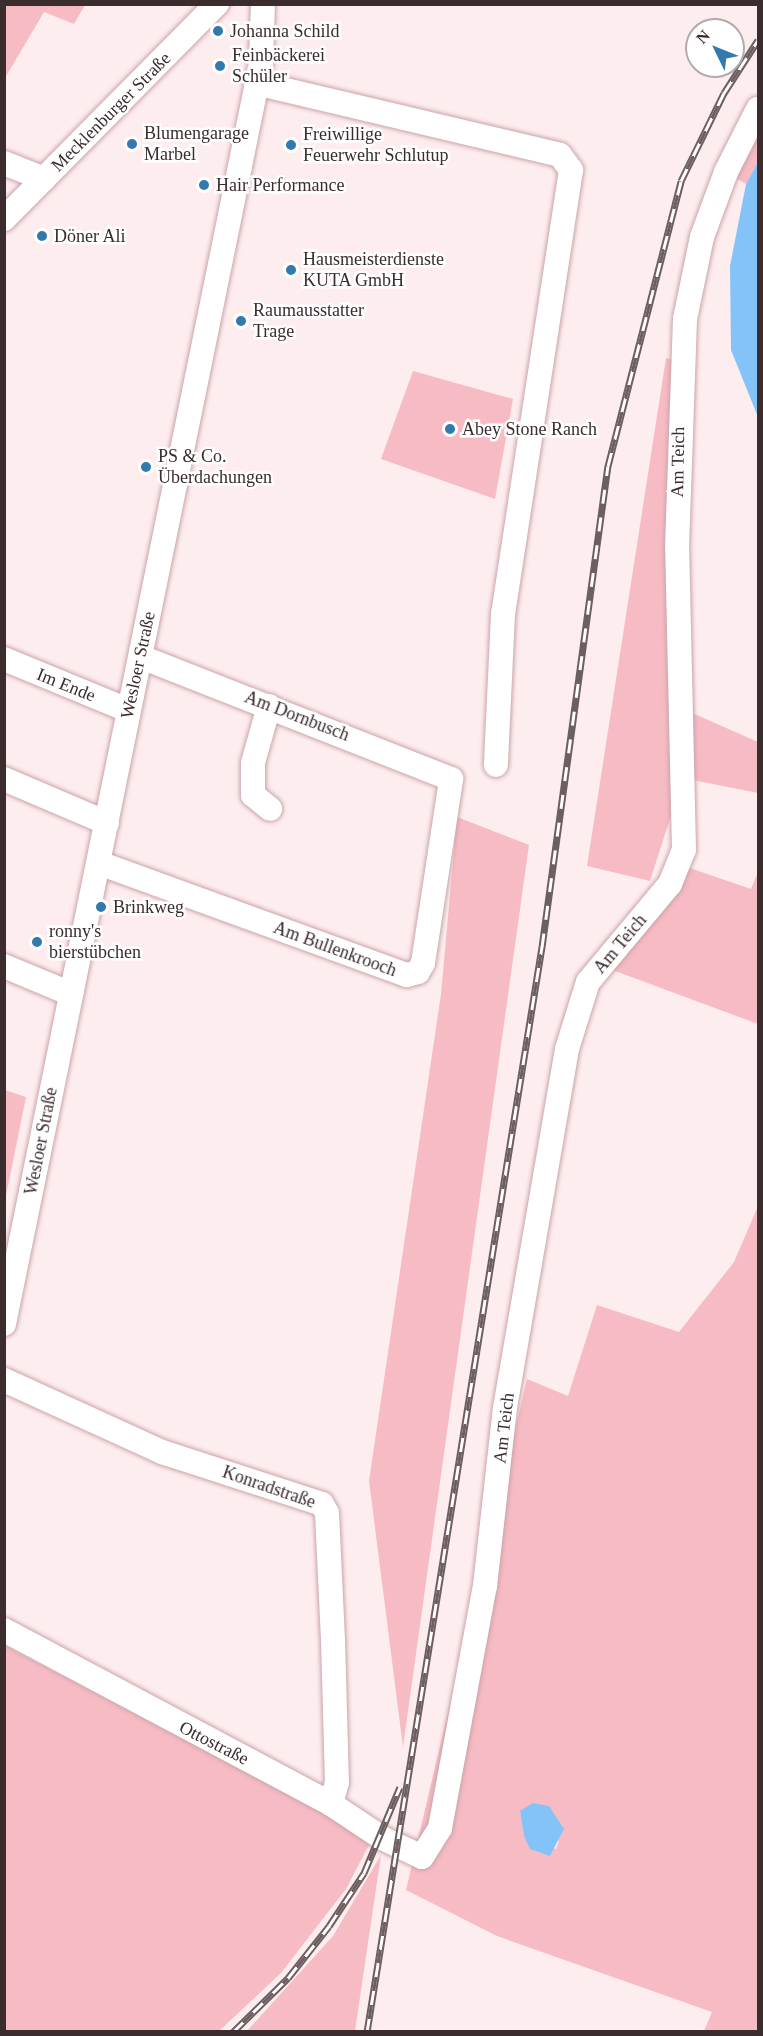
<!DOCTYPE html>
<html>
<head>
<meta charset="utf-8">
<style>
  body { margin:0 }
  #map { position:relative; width:763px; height:2036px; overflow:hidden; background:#feedef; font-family:"Times New Roman",serif }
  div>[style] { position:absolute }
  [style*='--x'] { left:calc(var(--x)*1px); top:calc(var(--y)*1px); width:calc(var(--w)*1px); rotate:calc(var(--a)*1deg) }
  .green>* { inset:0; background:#f7bbc4 }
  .water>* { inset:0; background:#84c3f8 }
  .roads { filter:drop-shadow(0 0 2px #caa4a9) drop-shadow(0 0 2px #caa4a9) }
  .minor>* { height:24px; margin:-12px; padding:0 12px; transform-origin:12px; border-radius:12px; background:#fff }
  .rail>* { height:7px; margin-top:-3.5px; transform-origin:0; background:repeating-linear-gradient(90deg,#fff 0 14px,#6d5e60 0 28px); box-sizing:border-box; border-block:2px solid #6d5e60 }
  .dots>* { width:16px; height:16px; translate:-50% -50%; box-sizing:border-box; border:3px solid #fff; border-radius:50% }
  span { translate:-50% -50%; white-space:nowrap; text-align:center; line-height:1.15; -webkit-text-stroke:5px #fff; paint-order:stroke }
  .poi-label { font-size:18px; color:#3b2c2e }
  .left { translate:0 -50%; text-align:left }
  .street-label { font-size:18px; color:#3b2c2e }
  .frame { position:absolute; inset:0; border:6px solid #3b2c2e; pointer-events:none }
  .north { position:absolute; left:685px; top:18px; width:60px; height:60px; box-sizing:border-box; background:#fff; border:2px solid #b1abab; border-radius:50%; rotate:313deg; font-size:16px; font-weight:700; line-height:24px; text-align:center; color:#3b2c2e }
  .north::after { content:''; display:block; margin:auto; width:21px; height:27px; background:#3279ad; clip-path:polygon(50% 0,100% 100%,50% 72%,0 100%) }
</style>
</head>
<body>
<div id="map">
  <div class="green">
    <i style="clip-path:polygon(5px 4px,85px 4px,85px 5px,74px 24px,44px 12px,5px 78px)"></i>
    <i style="clip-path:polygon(758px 109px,758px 162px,746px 184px,726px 172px)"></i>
    <i style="clip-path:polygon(666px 358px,682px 361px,681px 708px,758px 742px,758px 793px,683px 778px,650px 881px,587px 866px)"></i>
    <i style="clip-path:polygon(413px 371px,513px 399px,495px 499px,381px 459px)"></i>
    <i style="clip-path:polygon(457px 817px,529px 845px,403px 1747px,369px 1481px,441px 994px)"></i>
    <i style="clip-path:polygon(681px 865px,751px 889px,758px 872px,758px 1024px,599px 965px)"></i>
    <i style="clip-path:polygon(5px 1090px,26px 1097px,5px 1201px,4px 1090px)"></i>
    <i style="clip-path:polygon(evenodd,758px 1206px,758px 2031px,704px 2031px,712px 2012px,497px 1936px,406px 1890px,527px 1379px,568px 1396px,597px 1305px,679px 1332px,734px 1262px,758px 1206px,520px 1811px,559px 1841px,556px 1849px,524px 1836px,520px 1811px)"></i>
    <i style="clip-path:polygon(4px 1645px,326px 1814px,370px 1843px,346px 1889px,281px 1973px,219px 2031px,5px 2031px)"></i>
    <i style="clip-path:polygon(381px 1855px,355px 2031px,247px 2031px,333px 1936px)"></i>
  </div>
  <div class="water">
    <i style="clip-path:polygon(758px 162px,758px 417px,731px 350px,730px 266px,746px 184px)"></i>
    <i style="clip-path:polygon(533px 1803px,549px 1806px,564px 1829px,550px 1856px,530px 1849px,524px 1836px,520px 1811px)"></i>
  </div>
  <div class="roads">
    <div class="minor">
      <i style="--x:256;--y:83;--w:312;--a:13.3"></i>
      <i style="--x:560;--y:155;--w:19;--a:54"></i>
      <i style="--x:571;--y:170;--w:449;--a:98.7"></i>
      <i style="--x:503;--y:614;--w:151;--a:92.7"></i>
      <i style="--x:4;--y:163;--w:43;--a:21.8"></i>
      <i style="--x:4;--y:219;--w:303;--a:-45.3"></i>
      <i style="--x:4;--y:659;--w:134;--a:22.4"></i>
      <i style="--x:269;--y:706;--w:59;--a:105.7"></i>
      <i style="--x:253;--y:763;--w:32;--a:90"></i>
      <i style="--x:253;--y:795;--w:22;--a:39"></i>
      <i style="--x:4;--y:779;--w:112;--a:23.1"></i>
      <i style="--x:99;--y:863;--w:328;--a:20"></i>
      <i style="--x:407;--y:975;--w:11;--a:-15"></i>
      <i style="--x:418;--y:972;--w:10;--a:-61"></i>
      <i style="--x:423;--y:963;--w:186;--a:-81.3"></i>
      <i style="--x:451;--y:779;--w:333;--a:-158.5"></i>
      <i style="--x:4;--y:966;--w:73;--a:22.7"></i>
      <i style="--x:4;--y:1324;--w:1287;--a:-78.48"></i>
      <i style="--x:261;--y:63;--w:59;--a:-88.1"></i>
      <i style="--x:4;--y:1380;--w:174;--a:24.5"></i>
      <i style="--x:162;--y:1452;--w:168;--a:18"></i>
      <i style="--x:322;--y:1504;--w:10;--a:61"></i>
      <i style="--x:327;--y:1513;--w:127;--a:87.3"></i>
      <i style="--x:333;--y:1640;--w:142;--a:88.4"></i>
      <i style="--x:337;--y:1782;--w:23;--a:105"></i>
      <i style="--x:4;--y:1630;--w:370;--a:28"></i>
      <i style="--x:331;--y:1804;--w:61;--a:33.7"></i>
      <i style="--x:382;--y:1838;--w:44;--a:25.4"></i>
      <i style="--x:422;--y:1857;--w:34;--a:-58"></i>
      <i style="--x:440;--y:1828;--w:246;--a:-79.5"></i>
      <i style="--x:485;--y:1586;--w:179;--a:-83.6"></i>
      <i style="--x:505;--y:1408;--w:364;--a:-80.2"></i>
      <i style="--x:567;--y:1049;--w:70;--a:-72.6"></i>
      <i style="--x:588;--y:982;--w:128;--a:-50.1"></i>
      <i style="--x:670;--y:884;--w:37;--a:-68"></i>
      <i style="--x:684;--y:850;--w:302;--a:-91.3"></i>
      <i style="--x:677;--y:548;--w:229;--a:-88"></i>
      <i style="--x:685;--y:319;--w:84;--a:-78.3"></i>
      <i style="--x:702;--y:237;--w:69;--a:-69.7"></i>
      <i style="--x:726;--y:172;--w:71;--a:-63.1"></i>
    </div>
  </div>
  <div class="rail">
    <i style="--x:233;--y:2032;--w:77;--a:-44.5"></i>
    <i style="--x:288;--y:1978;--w:66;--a:-51.7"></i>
    <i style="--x:329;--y:1926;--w:64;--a:-56.6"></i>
    <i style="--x:364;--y:1873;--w:93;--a:-67.3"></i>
    <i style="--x:367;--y:2032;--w:1099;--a:-80.84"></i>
    <i style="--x:542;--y:947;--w:486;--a:-82.2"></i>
    <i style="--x:608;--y:466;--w:294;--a:-75.6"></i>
    <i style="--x:681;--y:181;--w:98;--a:-64"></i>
    <i style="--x:724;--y:93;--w:63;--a:-57.3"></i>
  </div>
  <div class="dots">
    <i style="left:218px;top:31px;background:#3279ad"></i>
    <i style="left:220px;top:66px;background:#3279ad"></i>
    <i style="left:132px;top:144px;background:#3279ad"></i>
    <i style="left:291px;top:145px;background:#3279ad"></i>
    <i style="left:204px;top:185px;background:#3279ad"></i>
    <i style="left:42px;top:236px;background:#3279ad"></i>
    <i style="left:291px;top:270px;background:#3279ad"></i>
    <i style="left:241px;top:321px;background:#3279ad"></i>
    <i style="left:450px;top:429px;background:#3279ad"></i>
    <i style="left:146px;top:467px;background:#3279ad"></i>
    <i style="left:101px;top:907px;background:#3279ad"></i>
    <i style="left:37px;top:942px;background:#3279ad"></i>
  </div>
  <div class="poi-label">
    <span class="left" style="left:230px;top:31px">Johanna Schild</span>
    <span class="left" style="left:232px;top:66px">Feinbäckerei<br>Schüler</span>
    <span class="left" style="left:144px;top:144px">Blumengarage<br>Marbel</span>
    <span class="left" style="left:303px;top:145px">Freiwillige<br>Feuerwehr Schlutup</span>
    <span class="left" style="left:216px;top:185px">Hair Performance</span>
    <span class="left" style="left:54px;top:236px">Döner Ali</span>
    <span class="left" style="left:303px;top:270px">Hausmeisterdienste<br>KUTA GmbH</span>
    <span class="left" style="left:253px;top:321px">Raumausstatter<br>Trage</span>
    <span class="left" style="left:462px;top:429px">Abey Stone Ranch</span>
    <span class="left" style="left:158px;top:467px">PS &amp; Co.<br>Überdachungen</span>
    <span class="left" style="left:113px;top:907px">Brinkweg</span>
    <span class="left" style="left:49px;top:942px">ronny's<br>bierstübchen</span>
  </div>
  <div class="street-label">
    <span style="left:111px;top:112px;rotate:-45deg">Mecklenburger Straße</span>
    <span style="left:678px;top:462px;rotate:-89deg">Am Teich</span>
    <span style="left:138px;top:665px;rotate:-78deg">Wesloer Straße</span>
    <span style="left:66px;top:685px;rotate:22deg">Im Ende</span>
    <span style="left:297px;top:716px;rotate:21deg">Am Dornbusch</span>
    <span style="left:620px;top:944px;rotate:-50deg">Am Teich</span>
    <span style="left:335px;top:949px;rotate:20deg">Am Bullenkrooch</span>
    <span style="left:41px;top:1141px;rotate:-79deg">Wesloer Straße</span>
    <span style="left:504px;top:1428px;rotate:-83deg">Am Teich</span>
    <span style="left:269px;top:1487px;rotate:19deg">Konradstraße</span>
    <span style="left:214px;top:1743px;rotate:27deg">Ottostraße</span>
  </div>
  <div class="frame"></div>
  <div class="north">N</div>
</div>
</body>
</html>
